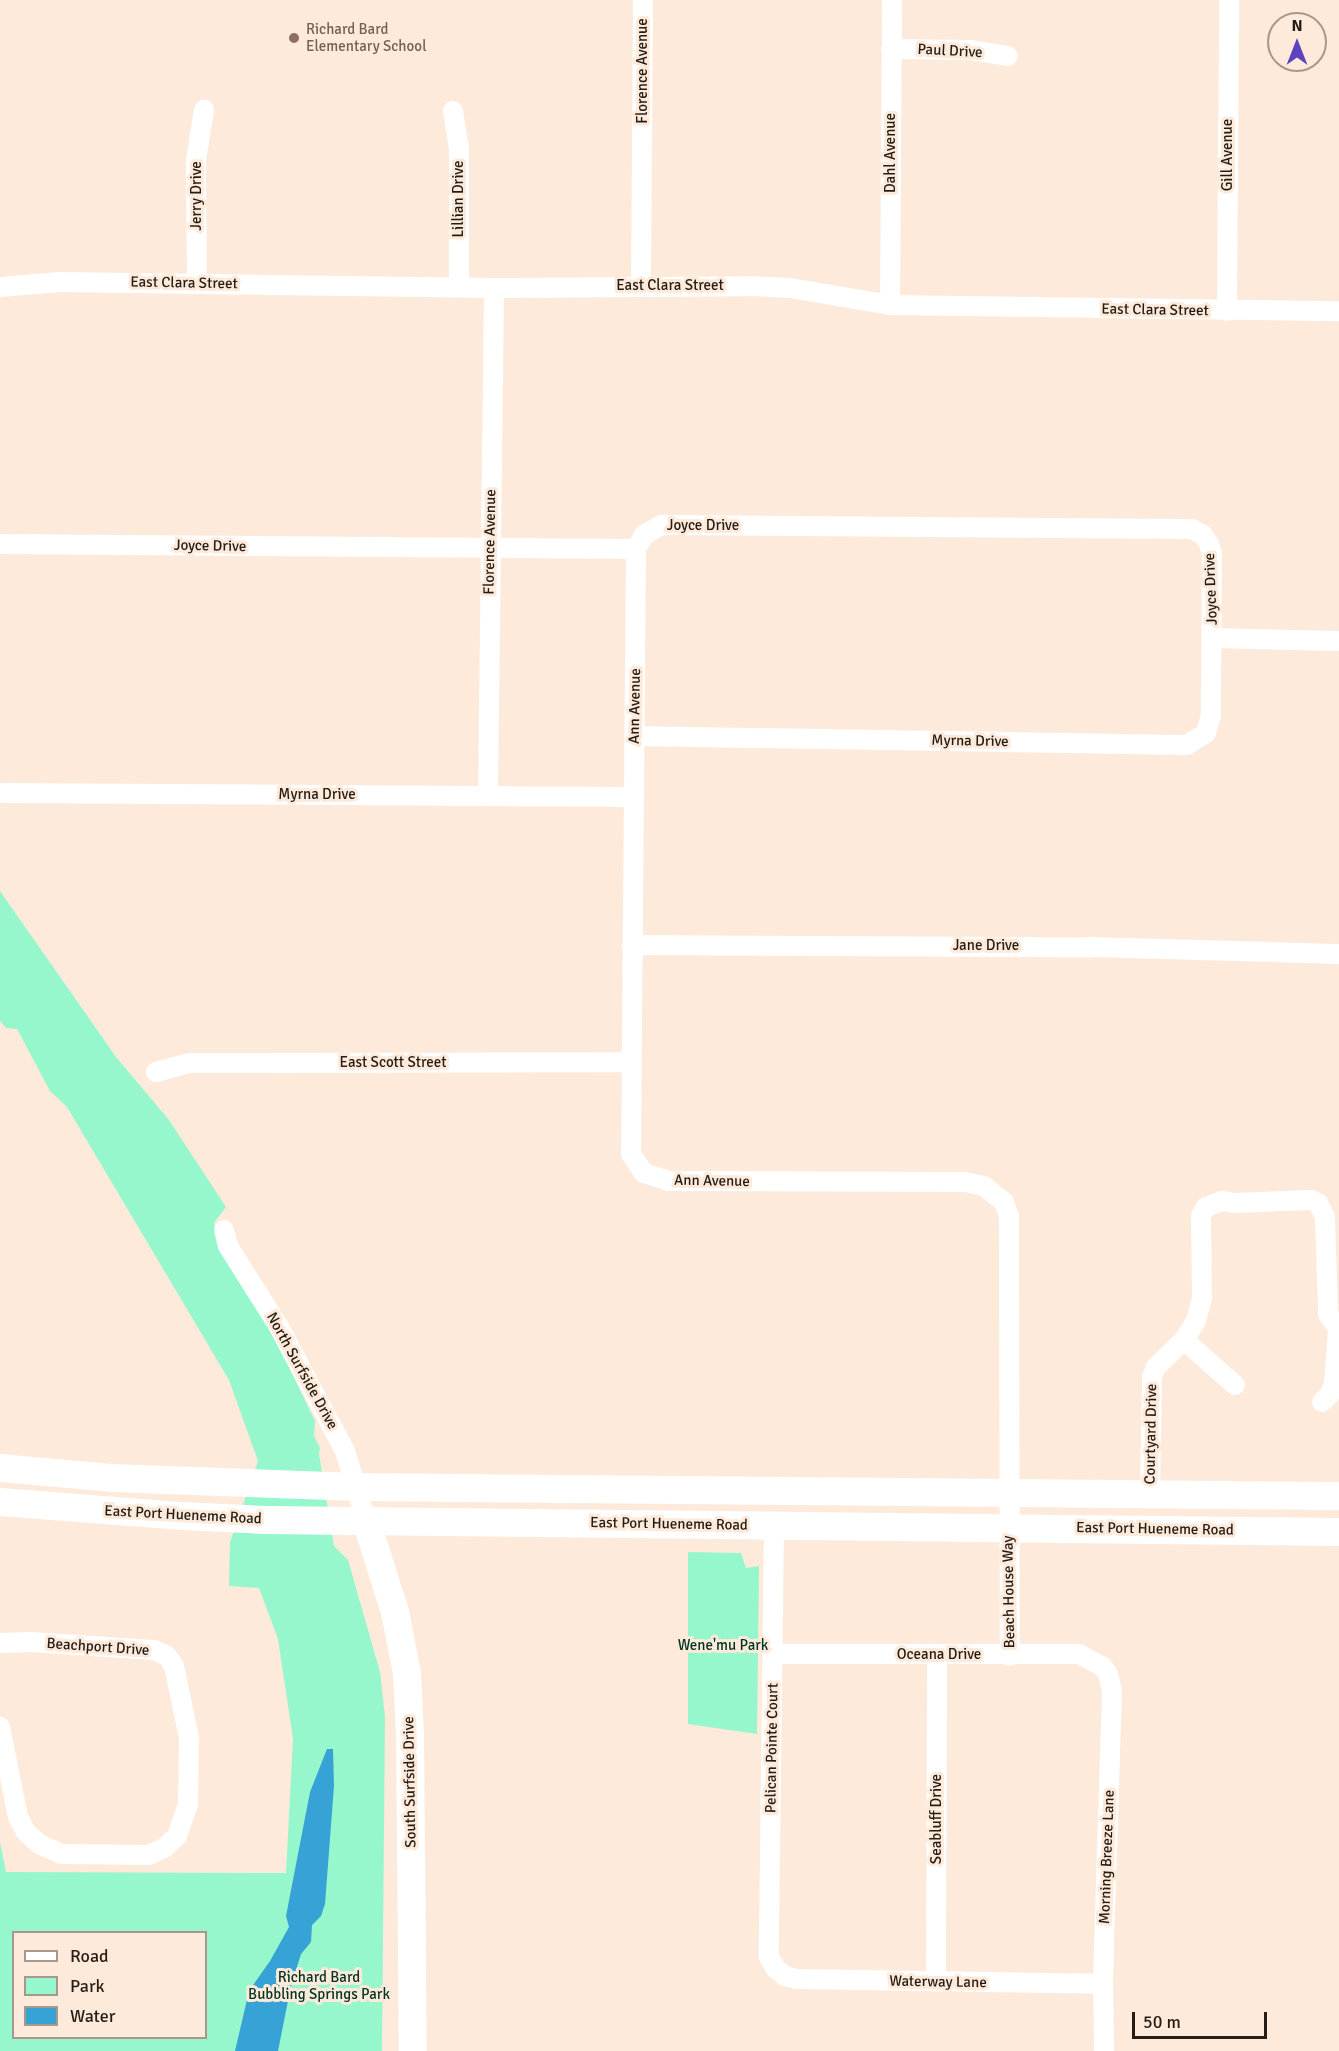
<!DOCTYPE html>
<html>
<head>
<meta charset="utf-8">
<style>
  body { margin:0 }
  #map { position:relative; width:1339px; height:2051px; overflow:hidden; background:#fdeada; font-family:Signika,sans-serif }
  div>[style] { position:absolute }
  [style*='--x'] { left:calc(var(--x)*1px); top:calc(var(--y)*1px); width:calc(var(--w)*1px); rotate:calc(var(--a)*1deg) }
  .green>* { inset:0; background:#97f7cc }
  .water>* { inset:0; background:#36a2d6 }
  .street>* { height:20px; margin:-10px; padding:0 10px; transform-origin:10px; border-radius:10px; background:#fff }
  .secondary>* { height:28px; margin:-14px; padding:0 14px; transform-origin:14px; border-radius:14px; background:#fff }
  .dots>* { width:16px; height:16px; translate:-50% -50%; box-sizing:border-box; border:3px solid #fdeada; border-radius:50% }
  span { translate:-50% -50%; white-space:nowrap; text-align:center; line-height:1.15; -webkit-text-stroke:6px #fdeada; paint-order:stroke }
  .education-label { font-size:15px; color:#785e54 }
  .left { translate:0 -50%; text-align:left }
  .street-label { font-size:15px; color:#251d15 }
  .park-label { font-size:15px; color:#003321 }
  .legend { position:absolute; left:12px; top:1931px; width:195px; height:108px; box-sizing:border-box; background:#fdeada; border:2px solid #a7988b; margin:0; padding:8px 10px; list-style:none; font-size:18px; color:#251d15 }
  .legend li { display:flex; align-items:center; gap:12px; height:30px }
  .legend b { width:30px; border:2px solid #a7988b }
  .north { position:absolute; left:1267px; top:12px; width:60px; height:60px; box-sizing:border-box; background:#fdeada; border:2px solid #a7988b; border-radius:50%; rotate:0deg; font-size:16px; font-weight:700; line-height:24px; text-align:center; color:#251d15 }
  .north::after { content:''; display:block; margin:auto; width:21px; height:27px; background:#5b44bd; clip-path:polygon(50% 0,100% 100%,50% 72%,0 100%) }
  .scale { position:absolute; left:1132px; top:2012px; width:135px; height:27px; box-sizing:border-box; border:3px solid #251d15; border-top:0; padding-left:8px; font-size:18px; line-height:21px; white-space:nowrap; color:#251d15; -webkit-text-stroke:4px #fdeada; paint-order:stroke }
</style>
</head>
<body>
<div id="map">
  <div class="green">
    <i style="clip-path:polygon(evenodd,0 891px,116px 1057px,169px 1120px,226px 1207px,214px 1223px,221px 1248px,267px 1322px,315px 1421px,314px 1436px,320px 1448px,319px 1454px,334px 1546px,348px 1560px,380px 1672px,385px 1717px,382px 2051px,0 2051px,0 1842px,6px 1872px,286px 1873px,293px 1739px,278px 1639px,259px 1588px,229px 1586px,230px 1542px,258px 1461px,229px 1380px,67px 1107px,50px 1091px,17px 1029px,6px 1028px,0 1021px,0 891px,14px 1932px,206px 1932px,206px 2038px,14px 2038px,14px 1932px)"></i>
    <i style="clip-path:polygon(688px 1552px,741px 1553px,746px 1568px,759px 1566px,757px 1734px,688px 1724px)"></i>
  </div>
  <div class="water">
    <i style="clip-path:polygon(327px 1749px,333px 1749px,334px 1786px,325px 1904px,321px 1916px,312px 1925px,311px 1942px,301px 1954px,291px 1986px,278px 2051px,235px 2051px,249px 1991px,270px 1961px,289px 1927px,286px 1916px,310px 1792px)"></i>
  </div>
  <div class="street">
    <i style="--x:891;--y:49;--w:79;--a:0.7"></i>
    <i style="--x:970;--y:50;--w:38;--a:9"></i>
    <i style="--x:453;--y:111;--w:36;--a:81"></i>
    <i style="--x:459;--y:147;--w:140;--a:90"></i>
    <i style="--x:197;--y:284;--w:124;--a:-90.5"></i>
    <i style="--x:196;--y:160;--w:51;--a:-80.9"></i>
    <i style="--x:641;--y:286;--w:286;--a:-89.6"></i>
    <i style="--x:0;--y:287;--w:59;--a:-4.8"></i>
    <i style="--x:59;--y:282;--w:435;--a:0.8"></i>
    <i style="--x:494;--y:288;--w:257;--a:-0.4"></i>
    <i style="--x:751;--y:286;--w:39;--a:3"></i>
    <i style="--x:790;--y:288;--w:101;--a:9.6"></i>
    <i style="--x:890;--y:305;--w:449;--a:0.8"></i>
    <i style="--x:890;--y:305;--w:305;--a:-89.6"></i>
    <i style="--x:1227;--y:311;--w:311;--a:-89.6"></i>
    <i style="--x:0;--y:544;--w:636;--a:0.45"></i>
    <i style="--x:636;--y:549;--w:16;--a:-60"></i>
    <i style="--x:644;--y:535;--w:20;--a:-30"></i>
    <i style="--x:661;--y:525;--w:531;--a:0.43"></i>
    <i style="--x:1192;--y:529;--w:13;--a:29"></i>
    <i style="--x:1203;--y:535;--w:11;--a:56"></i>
    <i style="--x:1209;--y:544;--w:10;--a:73"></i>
    <i style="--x:1212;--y:554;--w:161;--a:90.4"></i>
    <i style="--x:1211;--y:715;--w:19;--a:106"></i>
    <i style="--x:1206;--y:733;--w:22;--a:148"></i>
    <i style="--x:1187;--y:745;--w:553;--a:-179.07"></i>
    <i style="--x:636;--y:549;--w:605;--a:90.47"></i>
    <i style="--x:631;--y:1154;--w:23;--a:56"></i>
    <i style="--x:644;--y:1173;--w:25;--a:18"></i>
    <i style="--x:668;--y:1181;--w:297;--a:0.2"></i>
    <i style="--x:965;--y:1182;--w:19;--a:12"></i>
    <i style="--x:984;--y:1186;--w:26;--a:39"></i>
    <i style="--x:1004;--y:1202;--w:15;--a:70"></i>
    <i style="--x:1009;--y:1216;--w:440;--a:89.9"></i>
    <i style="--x:1212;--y:638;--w:127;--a:1.4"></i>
    <i style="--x:0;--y:793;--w:633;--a:0.36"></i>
    <i style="--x:488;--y:796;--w:508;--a:-89.32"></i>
    <i style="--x:632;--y:945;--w:458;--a:0.3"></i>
    <i style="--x:1090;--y:947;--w:249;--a:1.6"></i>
    <i style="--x:156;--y:1072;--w:34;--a:-15"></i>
    <i style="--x:189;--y:1063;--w:442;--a:-0.1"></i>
    <i style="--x:224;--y:1230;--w:16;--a:76"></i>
    <i style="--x:228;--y:1246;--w:96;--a:57.8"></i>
    <i style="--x:279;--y:1327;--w:140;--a:62"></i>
    <i style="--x:345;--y:1451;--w:72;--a:73.1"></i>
    <i style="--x:1184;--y:1340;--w:68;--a:41.4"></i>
    <i style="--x:1322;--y:1402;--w:11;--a:-45"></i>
    <i style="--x:1330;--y:1394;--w:11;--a:-68"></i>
    <i style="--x:1334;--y:1384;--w:55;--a:-85.8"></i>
    <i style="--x:1150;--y:1494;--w:117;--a:-89"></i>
    <i style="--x:1152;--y:1377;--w:11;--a:-68"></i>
    <i style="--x:1156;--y:1367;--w:39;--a:-44"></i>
    <i style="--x:1184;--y:1340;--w:22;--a:-58"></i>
    <i style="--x:1196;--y:1321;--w:23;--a:-75"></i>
    <i style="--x:1202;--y:1299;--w:83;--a:-90.7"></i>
    <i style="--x:1201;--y:1216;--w:10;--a:-61"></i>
    <i style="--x:1206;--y:1207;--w:17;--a:-21"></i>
    <i style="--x:1222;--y:1201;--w:12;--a:9"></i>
    <i style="--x:1234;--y:1203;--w:77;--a:-2.2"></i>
    <i style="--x:1311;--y:1200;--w:8;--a:23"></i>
    <i style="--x:1318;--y:1203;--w:16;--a:63"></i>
    <i style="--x:1325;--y:1217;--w:97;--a:88.2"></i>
    <i style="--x:1328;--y:1314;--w:19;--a:54"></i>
    <i style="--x:774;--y:1525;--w:432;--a:90.7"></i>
    <i style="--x:769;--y:1957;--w:14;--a:60"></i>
    <i style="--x:776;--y:1969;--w:11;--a:38"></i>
    <i style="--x:785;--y:1976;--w:11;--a:15"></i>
    <i style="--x:796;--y:1979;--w:307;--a:0.9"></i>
    <i style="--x:0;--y:1643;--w:30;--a:-2"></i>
    <i style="--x:30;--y:1642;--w:124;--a:3.7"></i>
    <i style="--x:154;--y:1650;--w:14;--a:25"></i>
    <i style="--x:167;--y:1656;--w:12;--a:55"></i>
    <i style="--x:174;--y:1666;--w:74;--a:78.2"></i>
    <i style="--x:189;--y:1738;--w:66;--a:90.9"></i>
    <i style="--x:188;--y:1804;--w:34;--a:109"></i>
    <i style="--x:177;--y:1836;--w:18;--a:137"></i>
    <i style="--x:164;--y:1848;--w:17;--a:155"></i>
    <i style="--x:149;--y:1855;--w:87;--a:-179.3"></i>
    <i style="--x:62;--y:1854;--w:25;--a:-157"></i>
    <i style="--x:39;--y:1844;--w:18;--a:-137"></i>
    <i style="--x:26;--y:1832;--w:17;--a:-118"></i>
    <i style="--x:18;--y:1817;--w:92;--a:-101.3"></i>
    <i style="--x:773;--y:1654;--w:306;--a:0"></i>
    <i style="--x:1079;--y:1654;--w:26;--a:28"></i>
    <i style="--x:1102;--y:1666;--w:10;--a:53"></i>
    <i style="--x:1108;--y:1674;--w:17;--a:77"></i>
    <i style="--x:1112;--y:1691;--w:293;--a:91.8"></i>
    <i style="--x:1103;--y:1984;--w:67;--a:89.1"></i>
    <i style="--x:936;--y:1982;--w:326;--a:-89.8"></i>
  </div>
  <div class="secondary">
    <i style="--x:0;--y:1468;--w:111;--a:5.1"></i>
    <i style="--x:111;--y:1478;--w:246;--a:2.1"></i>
    <i style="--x:357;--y:1487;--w:982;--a:0.53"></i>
    <i style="--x:0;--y:1502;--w:184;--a:4.4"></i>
    <i style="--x:183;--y:1516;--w:82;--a:2.8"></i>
    <i style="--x:265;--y:1520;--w:1074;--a:0.64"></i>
    <i style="--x:366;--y:1520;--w:96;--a:72.5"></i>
    <i style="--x:395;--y:1612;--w:62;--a:78.9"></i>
    <i style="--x:407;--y:1673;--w:62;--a:87.2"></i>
    <i style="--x:410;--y:1735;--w:316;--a:89.5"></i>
  </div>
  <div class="dots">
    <i style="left:294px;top:38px;background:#8d6e63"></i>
  </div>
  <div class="education-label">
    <span class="left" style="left:306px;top:38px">Richard Bard<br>Elementary School</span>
  </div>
  <div class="street-label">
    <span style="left:950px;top:51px;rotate:3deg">Paul Drive</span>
    <span style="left:643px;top:71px;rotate:-90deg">Florence Avenue</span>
    <span style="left:891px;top:153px;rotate:-90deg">Dahl Avenue</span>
    <span style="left:1228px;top:155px;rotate:-90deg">Gill Avenue</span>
    <span style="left:197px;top:196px;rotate:-90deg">Jerry Drive</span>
    <span style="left:459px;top:199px;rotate:-90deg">Lillian Drive</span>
    <span style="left:184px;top:283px;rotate:1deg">East Clara Street</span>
    <span style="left:670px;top:286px">East Clara Street</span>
    <span style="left:1155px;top:310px;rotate:1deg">East Clara Street</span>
    <span style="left:703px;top:526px">Joyce Drive</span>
    <span style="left:490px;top:542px;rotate:-89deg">Florence Avenue</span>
    <span style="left:210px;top:546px;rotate:1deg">Joyce Drive</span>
    <span style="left:1211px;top:589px;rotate:-92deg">Joyce Drive</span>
    <span style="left:635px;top:706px;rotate:-89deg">Ann Avenue</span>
    <span style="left:970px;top:741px;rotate:1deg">Myrna Drive</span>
    <span style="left:317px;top:795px">Myrna Drive</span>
    <span style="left:986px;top:946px">Jane Drive</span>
    <span style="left:393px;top:1063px">East Scott Street</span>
    <span style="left:712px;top:1181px;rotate:1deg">Ann Avenue</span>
    <span style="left:302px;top:1371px;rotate:61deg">North Surfside Drive</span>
    <span style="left:1151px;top:1434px;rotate:-89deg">Courtyard Drive</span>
    <span style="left:183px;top:1515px;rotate:3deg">East Port Hueneme Road</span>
    <span style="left:669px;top:1524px;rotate:1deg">East Port Hueneme Road</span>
    <span style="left:1155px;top:1529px;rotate:1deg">East Port Hueneme Road</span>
    <span style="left:1009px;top:1592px;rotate:-91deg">Beach House Way</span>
    <span style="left:98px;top:1647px;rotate:4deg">Beachport Drive</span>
    <span style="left:939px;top:1655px">Oceana Drive</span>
    <span style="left:772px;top:1748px;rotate:-89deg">Pelican Pointe Court</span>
    <span style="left:410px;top:1782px;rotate:-91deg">South Surfside Drive</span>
    <span style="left:937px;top:1819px;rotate:-90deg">Seabluff Drive</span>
    <span style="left:1107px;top:1857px;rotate:-88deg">Morning Breeze Lane</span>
    <span style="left:938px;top:1982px;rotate:1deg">Waterway Lane</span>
  </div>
  <div class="park-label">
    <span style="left:723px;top:1646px">Wene'mu Park</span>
    <span style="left:319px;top:1986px">Richard Bard<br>Bubbling Springs Park</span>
  </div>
  <ul class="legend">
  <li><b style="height:8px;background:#fff"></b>Road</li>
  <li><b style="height:16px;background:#97f7cc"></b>Park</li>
  <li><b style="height:16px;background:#36a2d6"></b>Water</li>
  </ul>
  <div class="north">N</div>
  <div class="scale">50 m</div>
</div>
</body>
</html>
